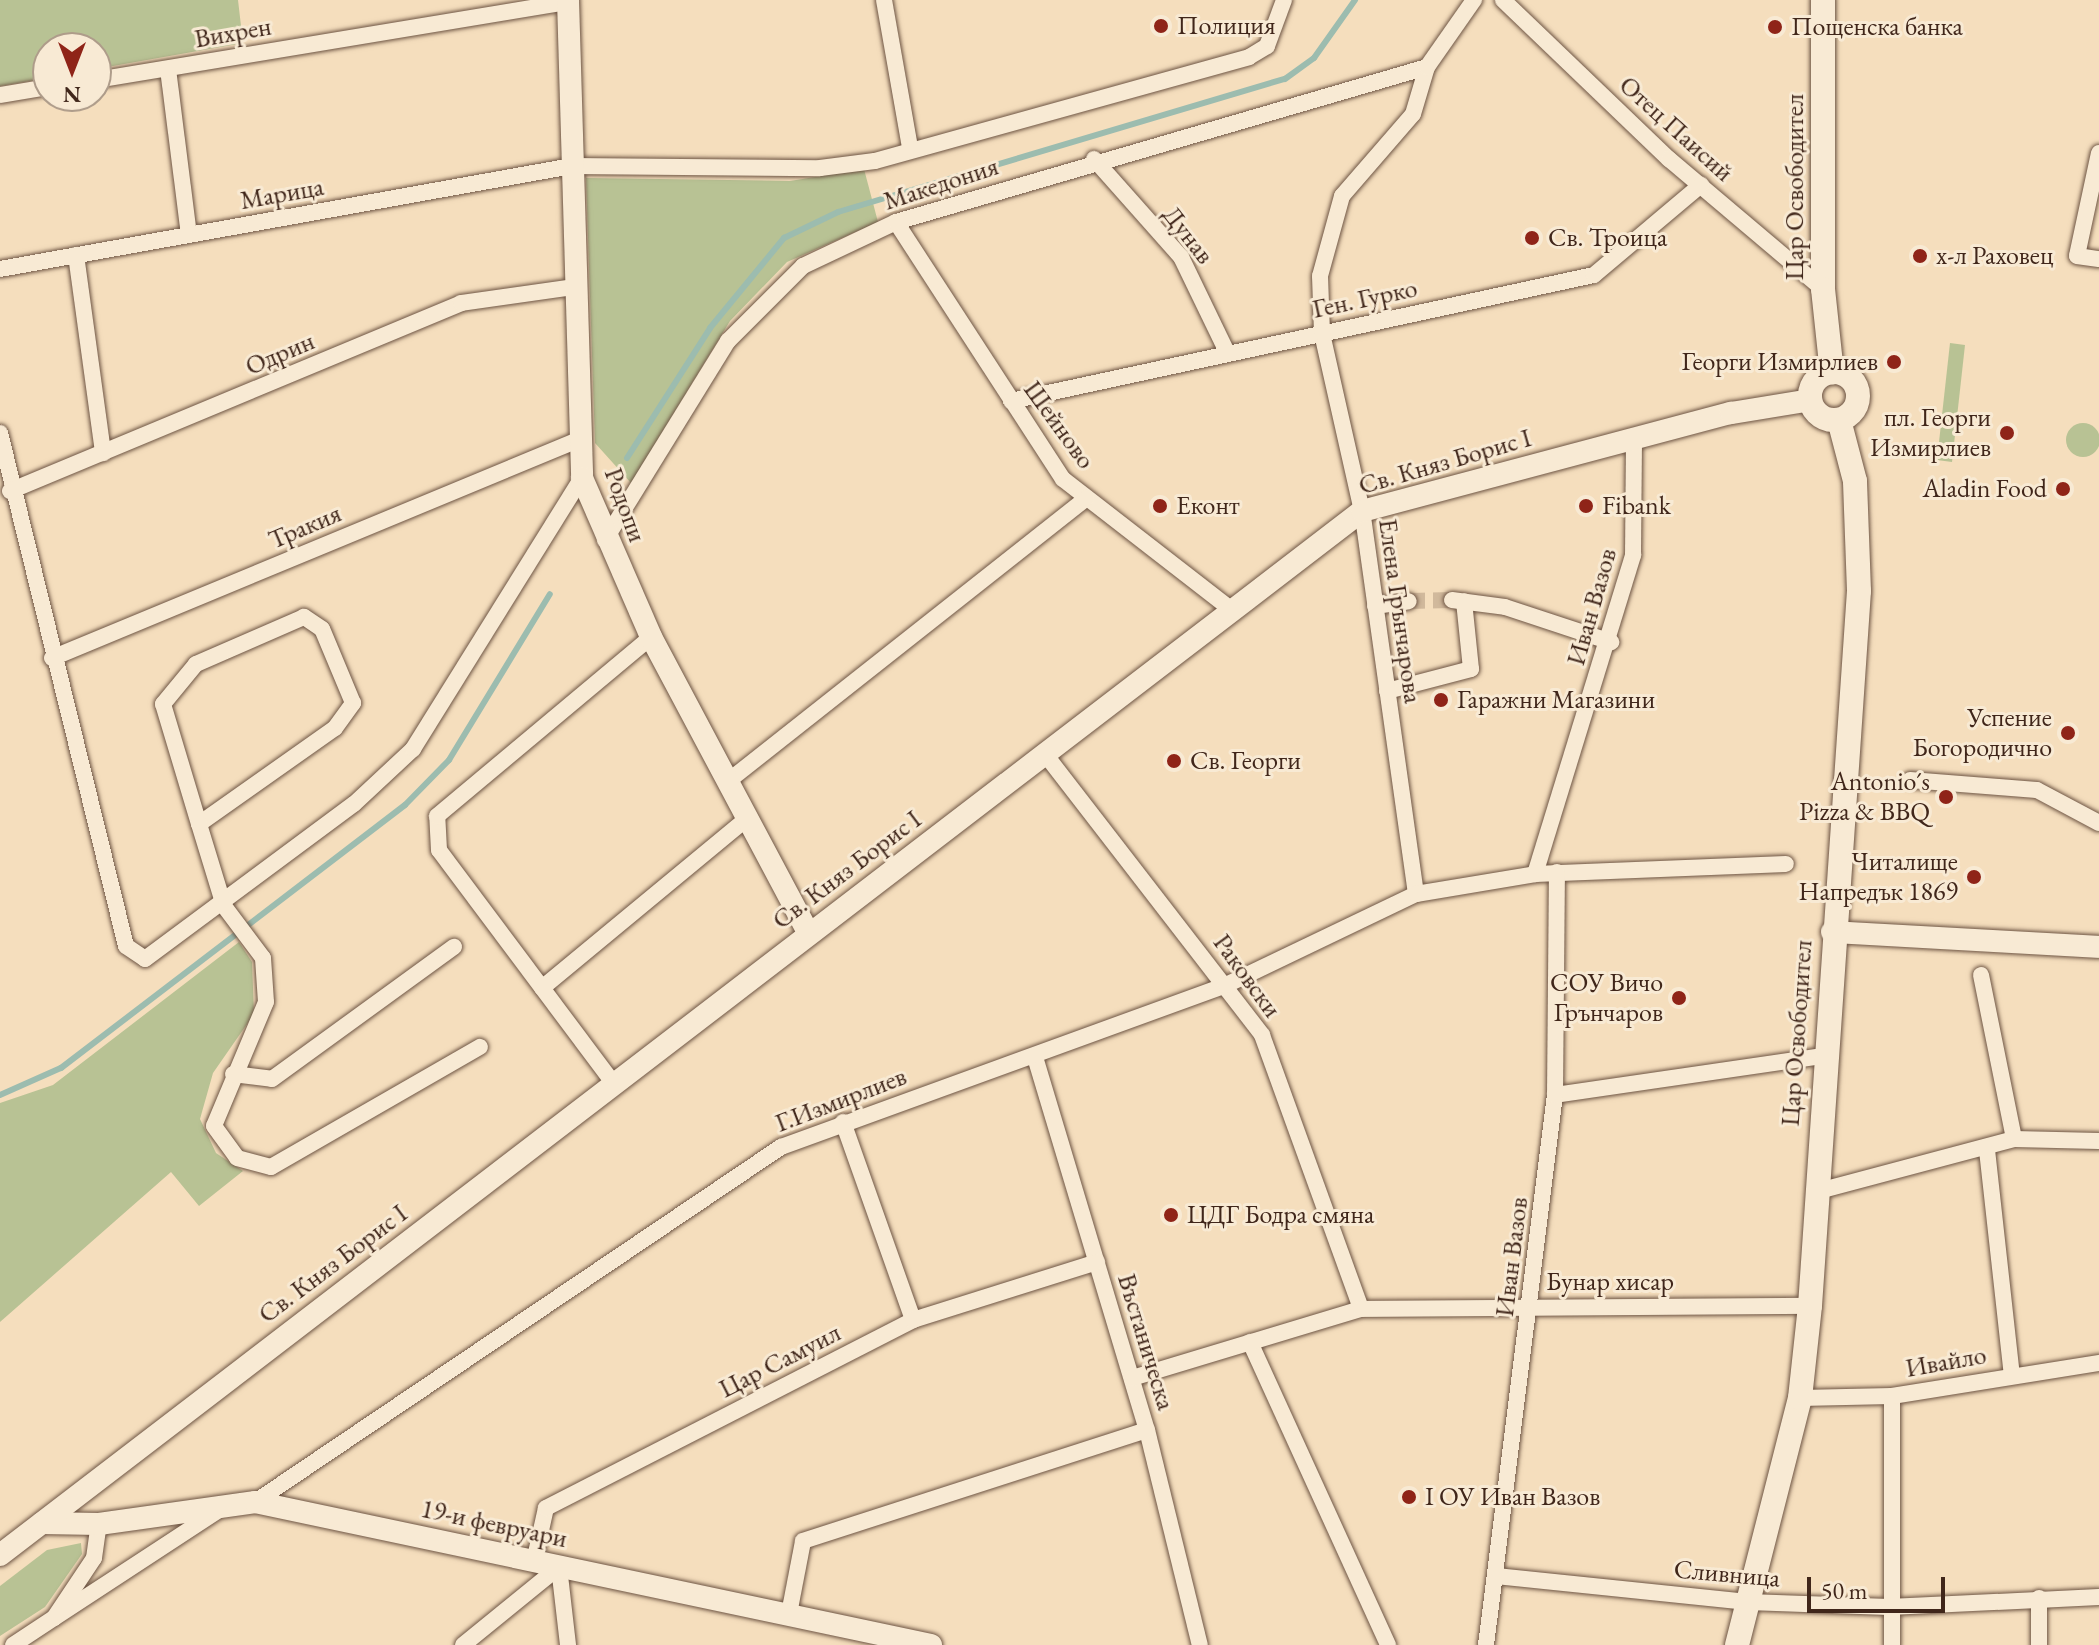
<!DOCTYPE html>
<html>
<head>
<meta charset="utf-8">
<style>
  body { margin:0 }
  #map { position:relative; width:2099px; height:1645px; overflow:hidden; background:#f5debd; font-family:"EB Garamond",serif }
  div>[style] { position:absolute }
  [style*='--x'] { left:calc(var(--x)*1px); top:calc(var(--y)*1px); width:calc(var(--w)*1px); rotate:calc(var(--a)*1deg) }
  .green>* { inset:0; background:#b8c294 }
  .round { border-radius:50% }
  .stream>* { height:6px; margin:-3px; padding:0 3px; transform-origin:3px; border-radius:3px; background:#9cbcaf }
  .minor-tunnel>* { height:16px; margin-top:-8px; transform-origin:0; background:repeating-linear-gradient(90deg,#d1b99c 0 16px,transparent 0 24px) }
  .roads { filter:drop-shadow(0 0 2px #6d5443) drop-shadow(0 0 2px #6d5443) }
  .minor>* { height:16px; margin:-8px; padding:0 8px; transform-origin:8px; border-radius:8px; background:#f8ead4 }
  .tertiary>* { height:22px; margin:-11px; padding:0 11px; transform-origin:11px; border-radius:11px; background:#f8ead4 }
  .secondary>* { height:24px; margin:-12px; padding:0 12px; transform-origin:12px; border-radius:12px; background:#f8ead4 }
  .secondary>.ring { margin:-12px; padding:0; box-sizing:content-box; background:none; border:24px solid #f8ead4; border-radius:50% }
  .dots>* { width:22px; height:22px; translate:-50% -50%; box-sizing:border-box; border:4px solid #f8ead4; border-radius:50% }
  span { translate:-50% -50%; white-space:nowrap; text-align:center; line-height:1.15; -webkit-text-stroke:6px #f8ead4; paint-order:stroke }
  .poi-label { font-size:26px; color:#40261a }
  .left { translate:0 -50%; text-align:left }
  .right { translate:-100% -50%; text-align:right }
  .street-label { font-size:26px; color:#40261a }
  .north { position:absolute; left:32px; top:32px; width:80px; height:80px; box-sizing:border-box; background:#f8ead4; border:2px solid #ae9c8a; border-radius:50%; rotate:180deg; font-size:22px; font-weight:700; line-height:32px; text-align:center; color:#40261a }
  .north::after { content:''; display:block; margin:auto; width:28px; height:36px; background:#8f2418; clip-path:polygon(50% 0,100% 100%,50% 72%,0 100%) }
  .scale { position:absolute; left:1807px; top:1577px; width:138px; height:36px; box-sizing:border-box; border:4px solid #40261a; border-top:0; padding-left:10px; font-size:24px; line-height:28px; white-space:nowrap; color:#40261a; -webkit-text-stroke:6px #f8ead4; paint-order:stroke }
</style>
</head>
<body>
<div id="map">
  <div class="green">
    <i style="clip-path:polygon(0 0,238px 0,243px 43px,96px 69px,96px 48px,48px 48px,48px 78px,0 86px)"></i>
    <i style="clip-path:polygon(864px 169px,878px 222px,787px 262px,730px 321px,631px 483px,595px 443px,586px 178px,790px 181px)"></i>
    <i style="clip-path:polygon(1950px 343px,1965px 345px,1952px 462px,1937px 460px)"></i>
    <i class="round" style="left:2066px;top:423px;width:34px;height:34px"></i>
    <i style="clip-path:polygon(239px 942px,252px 962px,254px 1014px,213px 1073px,200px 1119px,216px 1153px,243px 1171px,199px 1206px,171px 1172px,0 1322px,0 1103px,53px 1085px)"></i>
    <i style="clip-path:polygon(81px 1543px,82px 1554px,45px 1607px,0 1636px,0 1586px,47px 1550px)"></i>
  </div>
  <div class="stream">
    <i style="--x:627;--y:458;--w:154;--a:-57.4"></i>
    <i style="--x:710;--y:328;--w:117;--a:-50.6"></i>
    <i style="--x:784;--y:238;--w:60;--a:-25.7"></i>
    <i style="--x:838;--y:212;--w:466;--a:-16.6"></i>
    <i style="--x:1285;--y:79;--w:36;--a:-36"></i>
    <i style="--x:1314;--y:58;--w:71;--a:-54.7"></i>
    <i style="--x:0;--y:1095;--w:67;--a:-23.9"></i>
    <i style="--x:61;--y:1068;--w:433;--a:-37.4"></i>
    <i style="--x:405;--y:805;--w:63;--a:-45.6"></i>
    <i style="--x:449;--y:760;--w:194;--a:-58.7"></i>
  </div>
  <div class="minor-tunnel">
    <i style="--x:1409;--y:601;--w:43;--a:-1.3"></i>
  </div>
  <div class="roads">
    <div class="minor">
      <i style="--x:884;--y:0;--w:150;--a:80"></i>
      <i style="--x:1503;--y:0;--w:230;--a:43.8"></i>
      <i style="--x:1669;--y:159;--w:202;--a:40.2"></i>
      <i style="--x:168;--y:69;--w:167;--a:82.8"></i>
      <i style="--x:96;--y:80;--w:478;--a:-9.4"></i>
      <i style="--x:0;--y:95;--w:49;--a:-9.5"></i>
      <i style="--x:2099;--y:153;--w:105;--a:102.1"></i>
      <i style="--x:2077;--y:256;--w:22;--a:8"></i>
      <i style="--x:1094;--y:159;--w:131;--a:48.4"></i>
      <i style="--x:1181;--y:257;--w:106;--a:64.2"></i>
      <i style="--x:896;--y:222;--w:306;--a:57"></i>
      <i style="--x:1063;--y:479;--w:214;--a:37.8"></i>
      <i style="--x:76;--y:255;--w:200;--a:82.2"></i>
      <i style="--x:0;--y:269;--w:581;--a:-10.21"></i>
      <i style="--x:572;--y:166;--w:248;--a:0.5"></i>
      <i style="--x:820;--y:168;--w:55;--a:-7.3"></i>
      <i style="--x:875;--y:161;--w:388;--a:-15.5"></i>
      <i style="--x:1249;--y:57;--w:21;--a:-31"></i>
      <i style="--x:1267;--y:46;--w:49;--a:-69.7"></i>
      <i style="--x:1011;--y:401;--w:596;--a:-12.2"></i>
      <i style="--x:1594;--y:275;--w:140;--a:-40.1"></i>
      <i style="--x:0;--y:433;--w:528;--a:76.2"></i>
      <i style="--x:126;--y:946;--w:23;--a:34"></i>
      <i style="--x:145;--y:959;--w:260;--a:-36.6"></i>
      <i style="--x:354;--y:804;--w:81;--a:-43"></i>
      <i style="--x:413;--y:749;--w:319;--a:-58.1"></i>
      <i style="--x:10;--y:491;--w:489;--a:-22.6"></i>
      <i style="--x:461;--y:303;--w:114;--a:-8.1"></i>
      <i style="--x:605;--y:540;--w:234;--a:-58.3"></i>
      <i style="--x:728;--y:341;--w:106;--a:-45"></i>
      <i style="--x:803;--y:266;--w:103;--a:-25.3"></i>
      <i style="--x:896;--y:222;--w:553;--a:-16.27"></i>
      <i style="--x:1452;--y:600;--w:53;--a:7.5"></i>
      <i style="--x:1505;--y:607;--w:112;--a:18.3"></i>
      <i style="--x:1375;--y:606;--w:34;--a:-8"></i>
      <i style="--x:52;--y:658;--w:569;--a:-22.51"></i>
      <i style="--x:1387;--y:691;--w:87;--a:-14.7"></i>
      <i style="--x:1471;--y:669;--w:68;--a:-95.9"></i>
      <i style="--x:1045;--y:754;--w:355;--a:52.3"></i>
      <i style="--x:1262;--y:1035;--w:291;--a:70.1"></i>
      <i style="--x:1910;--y:780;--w:127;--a:4.5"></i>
      <i style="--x:2037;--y:790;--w:70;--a:28"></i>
      <i style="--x:727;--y:782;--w:458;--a:-38.3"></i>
      <i style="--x:199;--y:824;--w:166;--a:-35.2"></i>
      <i style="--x:335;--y:728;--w:31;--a:-54"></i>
      <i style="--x:353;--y:703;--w:80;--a:-112.7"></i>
      <i style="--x:322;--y:629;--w:22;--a:-146"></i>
      <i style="--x:304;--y:617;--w:118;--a:156.5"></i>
      <i style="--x:196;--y:664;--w:52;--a:129.5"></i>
      <i style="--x:163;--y:704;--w:125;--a:73.3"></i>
      <i style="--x:199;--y:824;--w:86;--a:73"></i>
      <i style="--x:224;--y:906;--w:65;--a:53.1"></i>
      <i style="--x:263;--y:958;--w:44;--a:86.1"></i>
      <i style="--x:266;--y:1002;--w:134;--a:112.8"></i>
      <i style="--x:214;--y:1126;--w:39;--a:54"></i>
      <i style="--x:237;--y:1158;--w:35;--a:15"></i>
      <i style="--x:271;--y:1167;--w:241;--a:-29.9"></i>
      <i style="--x:1535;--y:874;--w:334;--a:-72.9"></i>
      <i style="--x:1633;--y:555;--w:115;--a:-89.5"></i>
      <i style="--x:1416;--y:894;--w:387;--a:-98"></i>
      <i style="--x:1362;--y:511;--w:182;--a:-102.7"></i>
      <i style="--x:1322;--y:333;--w:57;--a:-92"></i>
      <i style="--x:1320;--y:276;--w:83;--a:-74.6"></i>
      <i style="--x:1342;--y:196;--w:108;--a:-49.1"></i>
      <i style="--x:1413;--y:114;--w:49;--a:-73.4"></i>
      <i style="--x:1427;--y:67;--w:82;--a:-55"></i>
      <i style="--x:1981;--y:975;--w:167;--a:78.6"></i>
      <i style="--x:542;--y:988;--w:265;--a:-39.6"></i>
      <i style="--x:1035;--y:1057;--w:389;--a:73.3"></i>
      <i style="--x:1147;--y:1430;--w:221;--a:76.2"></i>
      <i style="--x:233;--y:1074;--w:39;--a:7"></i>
      <i style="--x:272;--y:1079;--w:225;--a:-36"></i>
      <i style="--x:614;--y:1084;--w:292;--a:-126.8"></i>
      <i style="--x:439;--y:850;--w:34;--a:-93"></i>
      <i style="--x:437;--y:816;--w:279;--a:-39.9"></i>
      <i style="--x:1555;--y:1095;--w:270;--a:-8.3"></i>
      <i style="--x:843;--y:1122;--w:210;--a:70.5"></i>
      <i style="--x:1987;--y:1150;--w:226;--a:83.7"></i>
      <i style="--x:1815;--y:1192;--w:206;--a:-14.9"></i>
      <i style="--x:2014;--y:1139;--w:85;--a:1.3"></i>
      <i style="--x:1250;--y:1342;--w:333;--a:65.5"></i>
      <i style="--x:1132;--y:1378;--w:239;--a:-16.8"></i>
      <i style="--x:1361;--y:1309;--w:449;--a:-0.4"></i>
      <i style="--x:1892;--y:1396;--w:249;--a:90"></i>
      <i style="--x:1800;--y:1398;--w:92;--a:-1.2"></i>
      <i style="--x:1892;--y:1396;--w:210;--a:-9.1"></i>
      <i style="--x:255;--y:1502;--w:635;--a:-34.02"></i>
      <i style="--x:781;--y:1147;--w:474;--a:-20"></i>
      <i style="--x:1226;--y:985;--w:211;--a:-25.6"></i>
      <i style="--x:1416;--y:894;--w:121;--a:-9.5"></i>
      <i style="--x:1535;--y:874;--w:251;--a:-2.3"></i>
      <i style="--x:534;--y:1562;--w:55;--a:-77.5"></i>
      <i style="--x:546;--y:1508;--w:412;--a:-27.1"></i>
      <i style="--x:913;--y:1320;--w:193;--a:-17.5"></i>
      <i style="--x:559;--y:1567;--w:79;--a:83.4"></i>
      <i style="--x:1496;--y:1576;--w:253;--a:5.9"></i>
      <i style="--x:1748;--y:1602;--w:141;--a:2"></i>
      <i style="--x:1889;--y:1607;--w:210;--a:-2.7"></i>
      <i style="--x:2039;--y:1598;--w:47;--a:90"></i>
      <i style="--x:789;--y:1614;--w:74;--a:-79.1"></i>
      <i style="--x:803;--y:1541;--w:361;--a:-17.9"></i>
      <i style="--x:54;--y:1618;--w:197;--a:-33.2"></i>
      <i style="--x:13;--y:1645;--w:49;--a:-33.4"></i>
      <i style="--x:54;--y:1618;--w:72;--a:-56.3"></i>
      <i style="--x:94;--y:1558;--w:34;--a:-82"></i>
      <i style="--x:463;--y:1645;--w:124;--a:-39.1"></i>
      <i style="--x:1486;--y:1645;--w:554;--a:-82.85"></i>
      <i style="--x:1555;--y:1095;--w:223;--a:-89.5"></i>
    </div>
    <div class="tertiary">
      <i style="--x:568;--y:0;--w:478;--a:88.3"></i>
      <i style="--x:582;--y:478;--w:173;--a:66.5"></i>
      <i style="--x:651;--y:637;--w:336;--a:62"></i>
      <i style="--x:1832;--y:932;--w:267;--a:3.2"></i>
      <i style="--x:42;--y:1523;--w:57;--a:1"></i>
      <i style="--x:99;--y:1524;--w:158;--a:-8"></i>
      <i style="--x:255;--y:1502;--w:691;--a:11.94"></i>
      <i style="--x:0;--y:1555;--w:1716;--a:-37.47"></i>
      <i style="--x:1362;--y:511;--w:382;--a:-14.9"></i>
      <i style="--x:1731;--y:413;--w:80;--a:-9.3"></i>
    </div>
    <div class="secondary">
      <i style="--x:1823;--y:0;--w:289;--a:90"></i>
      <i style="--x:1823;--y:289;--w:84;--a:83.9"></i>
      <i class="ring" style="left:1810px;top:372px;width:24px;height:24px"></i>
      <i style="--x:1737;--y:1645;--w:255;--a:-75.7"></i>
      <i style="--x:1800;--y:1398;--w:93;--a:-83.8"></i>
      <i style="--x:1810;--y:1306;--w:717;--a:-86.08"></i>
      <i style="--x:1859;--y:591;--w:110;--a:-92.1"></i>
      <i style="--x:1855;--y:481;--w:63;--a:-104.7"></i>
    </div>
  </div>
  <div class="dots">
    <i style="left:1161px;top:26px;background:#8f2418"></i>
    <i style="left:1775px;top:27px;background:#8f2418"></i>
    <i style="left:1532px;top:238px;background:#8f2418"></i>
    <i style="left:1920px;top:256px;background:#8f2418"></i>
    <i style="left:1894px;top:362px;background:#8f2418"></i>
    <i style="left:2007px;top:433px;background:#8f2418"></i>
    <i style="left:2063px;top:489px;background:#8f2418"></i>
    <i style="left:1160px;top:506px;background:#8f2418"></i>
    <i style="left:1586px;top:506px;background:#8f2418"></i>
    <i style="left:1441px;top:700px;background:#8f2418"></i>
    <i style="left:2068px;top:733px;background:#8f2418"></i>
    <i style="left:1174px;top:761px;background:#8f2418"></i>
    <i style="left:1946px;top:797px;background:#8f2418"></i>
    <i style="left:1974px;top:877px;background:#8f2418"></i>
    <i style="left:1679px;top:998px;background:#8f2418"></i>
    <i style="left:1171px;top:1215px;background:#8f2418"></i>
    <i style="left:1409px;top:1497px;background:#8f2418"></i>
  </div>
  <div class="poi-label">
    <span class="left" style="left:1177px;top:26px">Полиция</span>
    <span class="left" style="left:1791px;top:27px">Пощенска банка</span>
    <span class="left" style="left:1548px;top:238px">Св. Троица</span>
    <span class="left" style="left:1936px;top:256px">х-л Раховец</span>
    <span class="right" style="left:1878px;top:362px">Георги Измирлиев</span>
    <span class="right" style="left:1991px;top:433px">пл. Георги<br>Измирлиев</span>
    <span class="right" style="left:2047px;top:489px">Aladin Food</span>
    <span class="left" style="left:1176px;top:506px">Еконт</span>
    <span class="left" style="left:1602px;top:506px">Fibank</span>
    <span class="left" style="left:1457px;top:700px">Гаражни Магазини</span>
    <span class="right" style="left:2052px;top:733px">Успение<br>Богородично</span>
    <span class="left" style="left:1190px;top:761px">Св. Георги</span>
    <span class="right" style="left:1930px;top:797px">Antonio´s<br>Pizza &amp; BBQ</span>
    <span class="right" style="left:1958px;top:877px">Читалище<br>Напредък 1869</span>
    <span class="right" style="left:1663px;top:998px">СОУ Вичо<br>Грънчаров</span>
    <span class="left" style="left:1187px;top:1215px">ЦДГ Бодра смяна</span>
    <span class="left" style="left:1425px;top:1497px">I ОУ Иван Вазов</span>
  </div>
  <div class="street-label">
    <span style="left:233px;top:33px;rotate:-10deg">Вихрен</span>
    <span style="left:1676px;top:129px;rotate:42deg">Отец Паисий</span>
    <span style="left:941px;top:184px;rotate:-18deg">Македония</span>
    <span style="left:1795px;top:187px;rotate:-90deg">Цар Освободител</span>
    <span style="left:282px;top:194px;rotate:-10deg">Марица</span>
    <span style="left:1188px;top:235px;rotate:52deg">Дунав</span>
    <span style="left:1365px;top:299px;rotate:-12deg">Ген. Гурко</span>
    <span style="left:280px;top:354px;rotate:-23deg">Одрин</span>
    <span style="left:1059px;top:425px;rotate:54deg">Шейново</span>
    <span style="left:1445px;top:462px;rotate:-16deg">Св. Княз Борис I</span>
    <span style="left:625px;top:505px;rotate:70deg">Родопи</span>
    <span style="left:305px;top:527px;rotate:-23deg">Тракия</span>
    <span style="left:1592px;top:607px;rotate:-74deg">Иван Вазов</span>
    <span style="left:1400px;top:611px;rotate:82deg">Елена Грънчарова</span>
    <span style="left:847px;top:870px;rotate:-37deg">Св. Княз Борис I</span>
    <span style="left:1247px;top:976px;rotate:54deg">Раковски</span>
    <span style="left:1797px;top:1033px;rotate:-86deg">Цар Освободител</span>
    <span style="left:841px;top:1100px;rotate:-21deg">Г.Измирлиев</span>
    <span style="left:1512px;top:1257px;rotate:-83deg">Иван Вазов</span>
    <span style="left:333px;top:1264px;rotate:-37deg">Св. Княз Борис I</span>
    <span style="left:1610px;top:1282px">Бунар хисар</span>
    <span style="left:1146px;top:1342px;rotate:73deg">Въстаническа</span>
    <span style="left:780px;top:1361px;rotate:-27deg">Цар Самуил</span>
    <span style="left:1946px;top:1362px;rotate:-10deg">Ивайло</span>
    <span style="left:494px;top:1524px;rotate:12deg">19-и февруари</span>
    <span style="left:1727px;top:1574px;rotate:5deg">Сливница</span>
  </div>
  <div class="north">N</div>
  <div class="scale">50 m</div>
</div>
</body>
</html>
